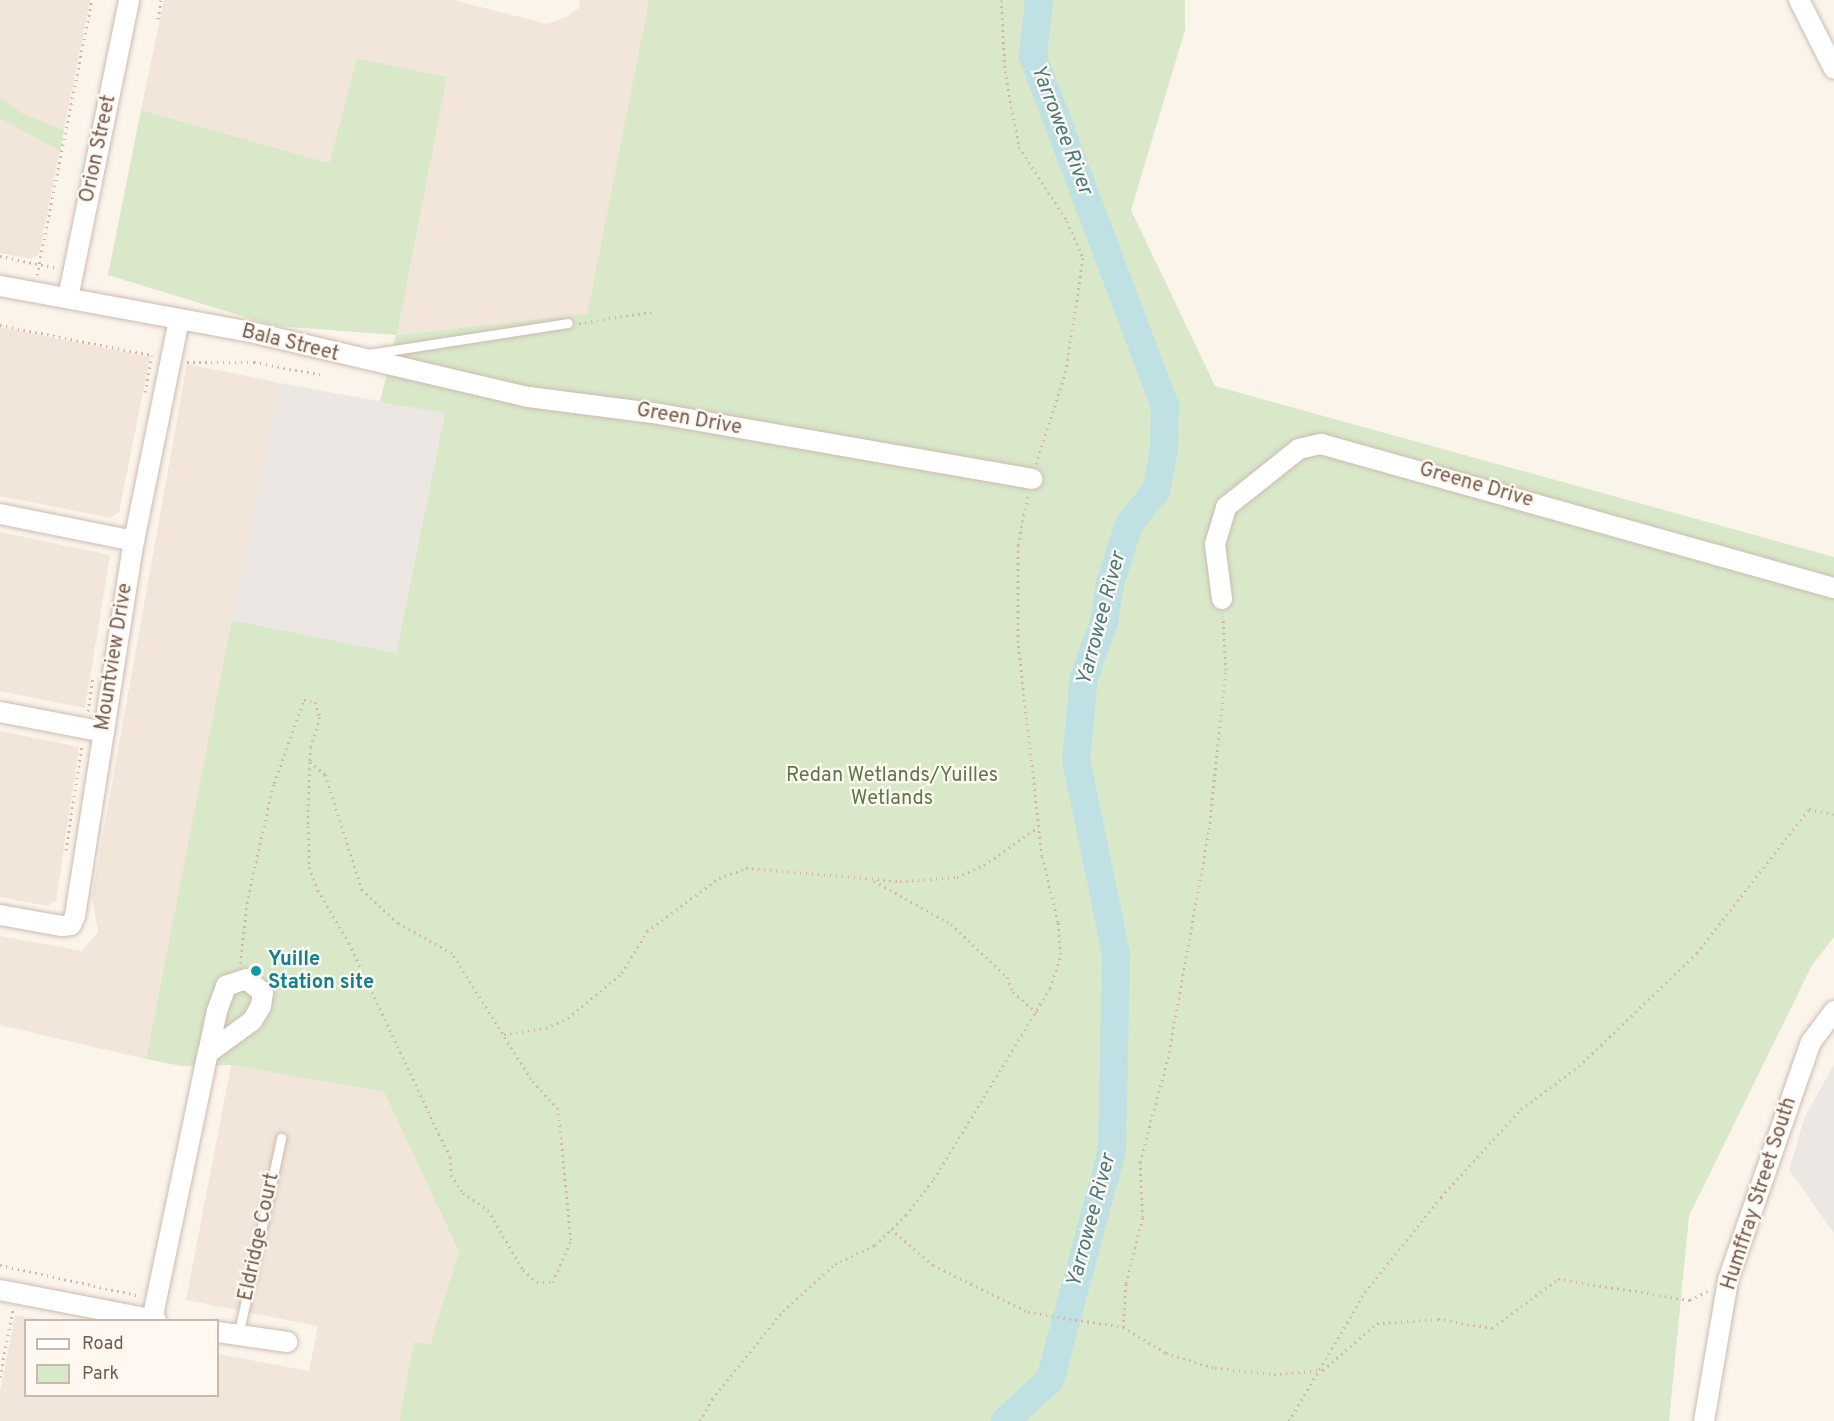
<!DOCTYPE html>
<html>
<head>
<meta charset="utf-8">
<style>
  body { margin:0 }
  #map { position:relative; width:1834px; height:1421px; overflow:hidden; background:#fbf4eb; font-family:Overpass,sans-serif }
  div>[style] { position:absolute }
  [style*='--x'] { left:calc(var(--x)*1px); top:calc(var(--y)*1px); width:calc(var(--w)*1px); rotate:calc(var(--a)*1deg) }
  .residential>* { inset:0; background:#f2e5d9 }
  .industrial>* { inset:0; background:#ede7e3 }
  .green>* { inset:0; background:#d8e8c9 }
  .river>* { height:28px; margin:-14px; padding:0 14px; transform-origin:14px; border-radius:14px; background:#c0e1e4 }
  .path>* { height:3px; margin-top:-1.5px; transform-origin:0; background:repeating-linear-gradient(90deg,#d4b5a7 0 1.5px,transparent 0 6px) }
  .roads { filter:drop-shadow(0 0 2px #cdbbb1) drop-shadow(0 0 2px #cdbbb1) }
  .lane>* { height:9px; margin:-4.5px; padding:0 4.5px; transform-origin:4.5px; border-radius:4.5px; background:#fff }
  .street>* { height:20px; margin:-10px; padding:0 10px; transform-origin:10px; border-radius:10px; background:#fff }
  .dots>* { width:16px; height:16px; translate:-50% -50%; box-sizing:border-box; border:3px solid #fef8f1; border-radius:50% }
  span { translate:-50% -50%; white-space:nowrap; text-align:center; line-height:1.15; -webkit-text-stroke:4.5px #fef8f1; paint-order:stroke }
  .street-label { font-size:20px; color:#755a4f }
  .park-label { font-size:20px; color:#5a7948 }
  .culture-label { font-size:20px; color:#0d838f; font-weight:700 }
  .left { translate:0 -50%; text-align:left }
  .water-label { font-size:21px; color:#477a7f; font-style:italic }
  .legend { position:absolute; left:24px; top:1319px; width:195px; height:78px; box-sizing:border-box; background:#fef8f1; border:2px solid #c7b9b0; margin:0; padding:8px 10px; list-style:none; font-size:18px; color:#755a4f }
  .legend li { display:flex; align-items:center; gap:12px; height:30px }
  .legend b { width:30px; border:2px solid #c7b9b0 }
</style>
</head>
<body>
<div id="map">
  <div class="residential">
    <i style="clip-path:polygon(0 0,90px 0,39px 254px,31px 259px,0 253px)"></i>
    <i style="clip-path:polygon(164px 0,453px 0,547px 24px,566px 17px,579px 8px,580px 0,649px 0,587px 314px,397px 335px,447px 77px,357px 58px,329px 163px,141px 110px)"></i>
    <i style="clip-path:polygon(0 327px,150px 357px,119px 512px,111px 518px,0 496px)"></i>
    <i style="clip-path:polygon(187px 364px,280px 383px,146px 1059px,0 1025px,0 936px,82px 951px,98px 932px,92px 896px)"></i>
    <i style="clip-path:polygon(0 532px,110px 555px,85px 708px,0 691px)"></i>
    <i style="clip-path:polygon(0 731px,79px 747px,56px 900px,48px 906px,0 897px)"></i>
    <i style="clip-path:polygon(231px 1065px,384px 1092px,459px 1252px,430px 1346px,414px 1343px,399px 1421px,0 1421px,0 1392px,15px 1315px,46px 1320px,26px 1320px,26px 1396px,218px 1396px,218px 1354px,309px 1371px,318px 1326px,186px 1300px)"></i>
  </div>
  <div class="industrial">
    <i style="clip-path:polygon(280px 383px,445px 413px,396px 653px,232px 620px)"></i>
    <i style="clip-path:polygon(1834px 1065px,1834px 1233px,1789px 1170px,1805px 1116px)"></i>
  </div>
  <div class="green">
    <i style="clip-path:polygon(649px 0,1185px 0,1185px 30px,1131px 210px,1215px 386px,1834px 557px,1834px 937px,1812px 965px,1689px 1216px,1669px 1421px,399px 1421px,414px 1342px,430px 1345px,459px 1252px,384px 1092px,231px 1065px,182px 1066px,146px 1059px,232px 620px,396px 653px,445px 413px,380px 402px,396px 335px,275px 326px,108px 275px,141px 110px,329px 163px,357px 58px,447px 77px,397px 335px,587px 314px)"></i>
    <i style="clip-path:polygon(0 98px,23px 114px,64px 130px,60px 151px,0 118px)"></i>
  </div>
  <div class="river">
    <i style="--x:1005;--y:1421;--w:61;--a:-42.3"></i>
    <i style="--x:1050;--y:1380;--w:238;--a:-74.9"></i>
    <i style="--x:1112;--y:1150;--w:197;--a:-88.8"></i>
    <i style="--x:1116;--y:953;--w:197;--a:-101.7"></i>
    <i style="--x:1076;--y:760;--w:83;--a:-84.5"></i>
    <i style="--x:1084;--y:677;--w:59;--a:-70"></i>
    <i style="--x:1104;--y:622;--w:38;--a:-81"></i>
    <i style="--x:1110;--y:584;--w:63;--a:-72.4"></i>
    <i style="--x:1129;--y:524;--w:43;--a:-50.7"></i>
    <i style="--x:1156;--y:491;--w:43;--a:-79.2"></i>
    <i style="--x:1164;--y:449;--w:43;--a:-88.7"></i>
    <i style="--x:1165;--y:406;--w:374;--a:-110.7"></i>
    <i style="--x:1033;--y:56;--w:56;--a:-83.9"></i>
  </div>
  <div class="path">
    <i style="--x:1001;--y:0;--w:71;--a:86.8"></i>
    <i style="--x:1005;--y:71;--w:77;--a:79.6"></i>
    <i style="--x:1019;--y:147;--w:88;--a:57"></i>
    <i style="--x:1067;--y:221;--w:40;--a:66.6"></i>
    <i style="--x:1083;--y:258;--w:114;--a:98.6"></i>
    <i style="--x:1066;--y:371;--w:98;--a:107.9"></i>
    <i style="--x:158;--y:19;--w:19;--a:-81"></i>
    <i style="--x:0;--y:256;--w:58;--a:11.9"></i>
    <i style="--x:37;--y:275;--w:280;--a:-78.7"></i>
    <i style="--x:579;--y:323;--w:73;--a:-8.7"></i>
    <i style="--x:0;--y:325;--w:154;--a:11.2"></i>
    <i style="--x:187;--y:362;--w:67;--a:0"></i>
    <i style="--x:254;--y:362;--w:70;--a:10.7"></i>
    <i style="--x:145;--y:392;--w:37;--a:-79"></i>
    <i style="--x:88;--y:711;--w:35;--a:-82"></i>
    <i style="--x:66;--y:850;--w:107;--a:-81.4"></i>
    <i style="--x:874;--y:881;--w:88;--a:29.2"></i>
    <i style="--x:951;--y:924;--w:77;--a:43.4"></i>
    <i style="--x:1007;--y:977;--w:16;--a:68"></i>
    <i style="--x:1013;--y:992;--w:32;--a:41"></i>
    <i style="--x:240;--y:963;--w:66;--a:-83.1"></i>
    <i style="--x:248;--y:897;--w:117;--a:-77.2"></i>
    <i style="--x:274;--y:783;--w:88;--a:-70.1"></i>
    <i style="--x:304;--y:700;--w:11;--a:10"></i>
    <i style="--x:315;--y:702;--w:16;--a:72"></i>
    <i style="--x:320;--y:717;--w:31;--a:107"></i>
    <i style="--x:311;--y:747;--w:15;--a:94"></i>
    <i style="--x:310;--y:762;--w:64;--a:91.8"></i>
    <i style="--x:308;--y:826;--w:41;--a:88.6"></i>
    <i style="--x:309;--y:867;--w:25;--a:69"></i>
    <i style="--x:318;--y:890;--w:61;--a:59.7"></i>
    <i style="--x:349;--y:943;--w:211;--a:64.8"></i>
    <i style="--x:439;--y:1134;--w:25;--a:64"></i>
    <i style="--x:450;--y:1157;--w:18;--a:87"></i>
    <i style="--x:451;--y:1175;--w:22;--a:56"></i>
    <i style="--x:463;--y:1193;--w:30;--a:34"></i>
    <i style="--x:488;--y:1210;--w:69;--a:59.7"></i>
    <i style="--x:523;--y:1270;--w:18;--a:41"></i>
    <i style="--x:537;--y:1282;--w:16;--a:0"></i>
    <i style="--x:553;--y:1282;--w:46;--a:-66.8"></i>
    <i style="--x:571;--y:1240;--w:132;--a:-95.7"></i>
    <i style="--x:558;--y:1109;--w:40;--a:-132"></i>
    <i style="--x:531;--y:1079;--w:149;--a:-122.1"></i>
    <i style="--x:452;--y:953;--w:62;--a:-150.9"></i>
    <i style="--x:398;--y:923;--w:49;--a:-137.5"></i>
    <i style="--x:362;--y:890;--w:122;--a:-107.7"></i>
    <i style="--x:325;--y:774;--w:19;--a:-141"></i>
    <i style="--x:504;--y:1034;--w:42;--a:-8.1"></i>
    <i style="--x:546;--y:1028;--w:24;--a:-24"></i>
    <i style="--x:568;--y:1018;--w:70;--a:-39.8"></i>
    <i style="--x:622;--y:973;--w:49;--a:-59.2"></i>
    <i style="--x:647;--y:931;--w:89;--a:-36.4"></i>
    <i style="--x:719;--y:878;--w:29;--a:-20"></i>
    <i style="--x:746;--y:868;--w:155;--a:4.8"></i>
    <i style="--x:900;--y:881;--w:57;--a:-4"></i>
    <i style="--x:957;--y:877;--w:30;--a:-24"></i>
    <i style="--x:984;--y:865;--w:66;--a:-35.1"></i>
    <i style="--x:891;--y:1229;--w:55;--a:40.6"></i>
    <i style="--x:933;--y:1265;--w:106;--a:26.3"></i>
    <i style="--x:1028;--y:1312;--w:96;--a:9"></i>
    <i style="--x:1123;--y:1327;--w:50;--a:31.2"></i>
    <i style="--x:1166;--y:1353;--w:51;--a:17"></i>
    <i style="--x:1215;--y:1368;--w:59;--a:5.8"></i>
    <i style="--x:1274;--y:1374;--w:49;--a:-4.7"></i>
    <i style="--x:1323;--y:1370;--w:72;--a:-41"></i>
    <i style="--x:1377;--y:1323;--w:61;--a:-3.8"></i>
    <i style="--x:1438;--y:1319;--w:55;--a:9.5"></i>
    <i style="--x:1492;--y:1328;--w:82;--a:-36.6"></i>
    <i style="--x:1558;--y:1279;--w:134;--a:9"></i>
    <i style="--x:1690;--y:1300;--w:20;--a:-27"></i>
    <i style="--x:0;--y:1265;--w:144;--a:12.4"></i>
    <i style="--x:1123;--y:1327;--w:44;--a:-86.1"></i>
    <i style="--x:1126;--y:1283;--w:68;--a:-75.6"></i>
    <i style="--x:1143;--y:1217;--w:55;--a:-93.1"></i>
    <i style="--x:1140;--y:1162;--w:108;--a:-74.9"></i>
    <i style="--x:1168;--y:1058;--w:233;--a:-79.8"></i>
    <i style="--x:1209;--y:829;--w:160;--a:-83.9"></i>
    <i style="--x:1226;--y:670;--w:54;--a:-93.2"></i>
    <i style="--x:0;--y:1377;--w:69;--a:-79.2"></i>
    <i style="--x:700;--y:1421;--w:25;--a:-61"></i>
    <i style="--x:712;--y:1399;--w:113;--a:-51.1"></i>
    <i style="--x:783;--y:1311;--w:70;--a:-42.1"></i>
    <i style="--x:835;--y:1264;--w:44;--a:-25.4"></i>
    <i style="--x:875;--y:1245;--w:43;--a:-44.1"></i>
    <i style="--x:906;--y:1215;--w:46;--a:-52.1"></i>
    <i style="--x:934;--y:1179;--w:223;--a:-58.7"></i>
    <i style="--x:1050;--y:988;--w:36;--a:-72"></i>
    <i style="--x:1061;--y:954;--w:32;--a:-95"></i>
    <i style="--x:1058;--y:922;--w:68;--a:-103.6"></i>
    <i style="--x:1042;--y:856;--w:215;--a:-96.4"></i>
    <i style="--x:1018;--y:642;--w:97;--a:-90"></i>
    <i style="--x:1018;--y:545;--w:52;--a:-78.9"></i>
    <i style="--x:1289;--y:1421;--w:150;--a:-59.5"></i>
    <i style="--x:1365;--y:1292;--w:122;--a:-51.3"></i>
    <i style="--x:1441;--y:1197;--w:119;--a:-47.7"></i>
    <i style="--x:1521;--y:1109;--w:72;--a:-36.6"></i>
    <i style="--x:1579;--y:1066;--w:163;--a:-43.8"></i>
    <i style="--x:1697;--y:953;--w:182;--a:-52.1"></i>
    <i style="--x:1809;--y:809;--w:25;--a:11"></i>
  </div>
  <div class="roads">
    <div class="lane">
      <i style="--x:368;--y:354;--w:202;--a:-8.8"></i>
      <i style="--x:238;--y:1336;--w:203;--a:-77.7"></i>
    </div>
    <div class="street">
      <i style="--x:1799;--y:0;--w:77;--a:63.1"></i>
      <i style="--x:0;--y:286;--w:255;--a:10.4"></i>
      <i style="--x:251;--y:332;--w:285;--a:13.2"></i>
      <i style="--x:529;--y:397;--w:132;--a:7.4"></i>
      <i style="--x:660;--y:414;--w:378;--a:9.9"></i>
      <i style="--x:68;--y:298;--w:304;--a:-78.4"></i>
      <i style="--x:0;--y:514;--w:137;--a:11.4"></i>
      <i style="--x:1222;--y:599;--w:55;--a:-97.3"></i>
      <i style="--x:1215;--y:544;--w:39;--a:-73"></i>
      <i style="--x:1226;--y:507;--w:93;--a:-38.5"></i>
      <i style="--x:1299;--y:449;--w:23;--a:-13"></i>
      <i style="--x:1321;--y:444;--w:533;--a:15.68"></i>
      <i style="--x:0;--y:712;--w:106;--a:10.9"></i>
      <i style="--x:0;--y:915;--w:63;--a:10.1"></i>
      <i style="--x:62;--y:926;--w:9;--a:-6"></i>
      <i style="--x:71;--y:925;--w:10;--a:-66"></i>
      <i style="--x:75;--y:916;--w:380;--a:-81.1"></i>
      <i style="--x:134;--y:541;--w:226;--a:-78.5"></i>
      <i style="--x:0;--y:1290;--w:159;--a:10.9"></i>
      <i style="--x:152;--y:1320;--w:273;--a:-78.2"></i>
      <i style="--x:208;--y:1053;--w:43;--a:-77.9"></i>
      <i style="--x:217;--y:1011;--w:27;--a:-70"></i>
      <i style="--x:226;--y:986;--w:21;--a:-19"></i>
      <i style="--x:246;--y:979;--w:22;--a:39"></i>
      <i style="--x:263;--y:993;--w:13;--a:99"></i>
      <i style="--x:261;--y:1006;--w:17;--a:121"></i>
      <i style="--x:252;--y:1021;--w:54;--a:144"></i>
      <i style="--x:218;--y:1332;--w:70;--a:8.2"></i>
      <i style="--x:1704;--y:1421;--w:143;--a:-80.3"></i>
      <i style="--x:1728;--y:1280;--w:252;--a:-70.8"></i>
      <i style="--x:1811;--y:1042;--w:39;--a:-53"></i>
    </div>
  </div>
  <div class="dots">
    <i style="left:256px;top:971px;background:#0f9aa8"></i>
  </div>
  <div class="street-label">
    <span style="left:99px;top:149px;rotate:-78deg">Orion Street</span>
    <span style="left:290px;top:344px;rotate:14deg">Bala Street</span>
    <span style="left:689px;top:420px;rotate:10deg">Green Drive</span>
    <span style="left:1476px;top:486px;rotate:16deg">Greene Drive</span>
    <span style="left:115px;top:657px;rotate:-81deg">Mountview Drive</span>
    <span style="left:1760px;top:1194px;rotate:-72deg">Humffray Street South</span>
    <span style="left:260px;top:1237px;rotate:-78deg">Eldridge Court</span>
  </div>
  <div class="park-label">
    <span style="left:892px;top:788px">Redan Wetlands/Yuilles<br>Wetlands</span>
  </div>
  <div class="culture-label">
    <span class="left" style="left:268px;top:972px">Yuille<br>Station site</span>
  </div>
  <div class="water-label">
    <span style="left:1061px;top:130px;rotate:69deg">Yarrowee River</span>
    <span style="left:1102px;top:619px;rotate:-75deg">Yarrowee River</span>
    <span style="left:1092px;top:1221px;rotate:-75deg">Yarrowee River</span>
  </div>
  <ul class="legend">
  <li><b style="height:8px;background:#fff"></b>Road</li>
  <li><b style="height:16px;background:#d8e8c9"></b>Park</li>
  </ul>
</div>
</body>
</html>
